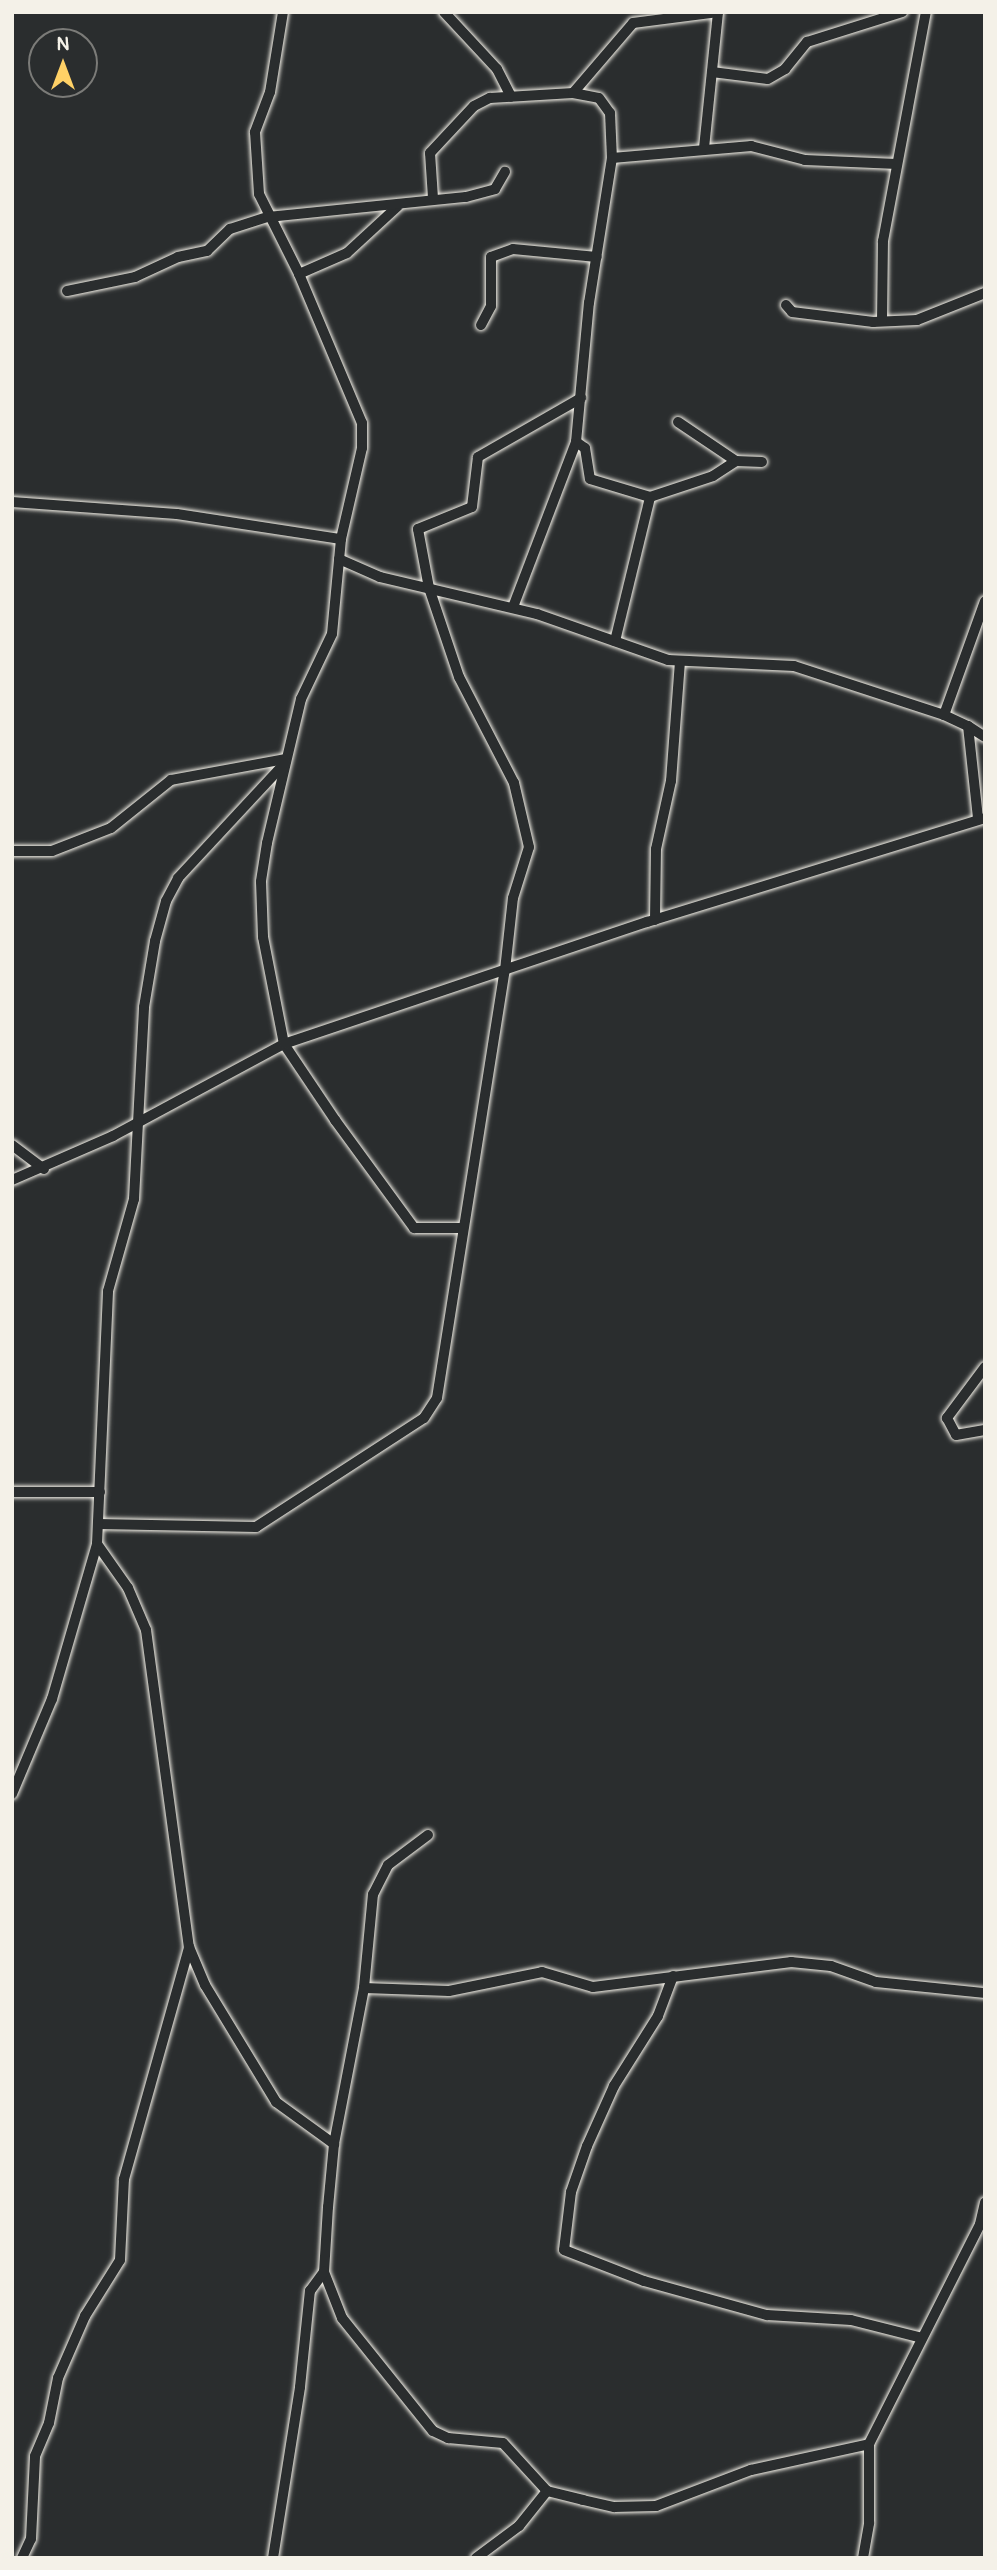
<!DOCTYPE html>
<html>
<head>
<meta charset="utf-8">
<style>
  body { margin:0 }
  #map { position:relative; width:997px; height:2570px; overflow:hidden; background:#2a2d2e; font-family:Pangolin,sans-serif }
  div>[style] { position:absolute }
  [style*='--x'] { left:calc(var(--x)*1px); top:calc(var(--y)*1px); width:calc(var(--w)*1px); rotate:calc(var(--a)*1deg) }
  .roads { filter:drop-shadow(0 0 2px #f4f1e8) drop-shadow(0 0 2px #f4f1e8) }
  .street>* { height:10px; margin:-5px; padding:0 5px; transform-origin:5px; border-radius:5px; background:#2a2d2e }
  span { translate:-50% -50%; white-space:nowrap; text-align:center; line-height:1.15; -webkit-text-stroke:5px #2a2d2e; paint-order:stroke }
  .frame { position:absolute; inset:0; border:14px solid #f4f1e8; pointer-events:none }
  .north { position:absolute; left:28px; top:28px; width:70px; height:70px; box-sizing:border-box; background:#2a2d2e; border:2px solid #7b7b78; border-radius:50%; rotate:0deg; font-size:19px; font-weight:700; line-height:28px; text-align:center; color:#f4f1e8 }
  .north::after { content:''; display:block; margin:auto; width:24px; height:32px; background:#ffd166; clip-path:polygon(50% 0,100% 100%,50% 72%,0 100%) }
</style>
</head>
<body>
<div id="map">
  <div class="roads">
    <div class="street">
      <i style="--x:283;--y:12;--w:81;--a:99.2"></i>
      <i style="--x:270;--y:92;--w:43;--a:110.6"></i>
      <i style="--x:255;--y:132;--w:62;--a:86.3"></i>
      <i style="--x:259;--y:194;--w:89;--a:63.4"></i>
      <i style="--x:299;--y:274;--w:162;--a:67.1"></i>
      <i style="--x:362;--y:423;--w:25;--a:90"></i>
      <i style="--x:362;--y:448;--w:93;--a:103"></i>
      <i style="--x:341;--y:539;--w:95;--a:95.4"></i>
      <i style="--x:332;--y:634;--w:72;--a:115.5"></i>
      <i style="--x:301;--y:699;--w:148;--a:103.3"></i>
      <i style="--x:267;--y:843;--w:39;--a:99"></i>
      <i style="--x:261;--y:882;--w:55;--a:87.9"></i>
      <i style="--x:263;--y:937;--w:109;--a:78.9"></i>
      <i style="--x:284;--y:1044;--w:92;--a:56.1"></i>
      <i style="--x:335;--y:1120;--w:134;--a:53.8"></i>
      <i style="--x:414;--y:1228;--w:49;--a:0"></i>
      <i style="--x:444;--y:12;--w:78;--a:47.1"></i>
      <i style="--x:497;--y:69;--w:31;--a:63"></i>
      <i style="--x:712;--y:72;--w:56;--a:7.1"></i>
      <i style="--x:768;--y:79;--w:20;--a:-30"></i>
      <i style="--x:785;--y:69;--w:35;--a:-51"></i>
      <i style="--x:807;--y:42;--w:100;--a:-17.5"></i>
      <i style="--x:573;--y:93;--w:92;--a:-49.4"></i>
      <i style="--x:633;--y:23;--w:86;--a:-7.4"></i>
      <i style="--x:704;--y:148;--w:137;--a:-84.1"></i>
      <i style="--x:433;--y:198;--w:45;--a:-93.8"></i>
      <i style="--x:430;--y:153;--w:64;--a:-46.9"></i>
      <i style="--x:474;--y:106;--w:18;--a:-27"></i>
      <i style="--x:490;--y:98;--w:83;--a:-3.4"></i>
      <i style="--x:573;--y:93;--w:26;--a:11"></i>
      <i style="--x:599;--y:98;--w:19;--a:54"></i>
      <i style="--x:610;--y:113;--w:45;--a:87.5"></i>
      <i style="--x:299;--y:274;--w:52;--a:-23.6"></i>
      <i style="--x:347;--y:253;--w:69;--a:-42.7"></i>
      <i style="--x:67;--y:291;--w:69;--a:-11.6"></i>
      <i style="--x:135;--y:277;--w:47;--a:-24.9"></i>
      <i style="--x:178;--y:257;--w:30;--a:-12"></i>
      <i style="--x:207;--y:251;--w:32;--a:-44"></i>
      <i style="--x:230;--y:229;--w:40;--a:-18"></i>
      <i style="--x:268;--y:217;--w:199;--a:-5.8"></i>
      <i style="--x:466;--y:197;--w:30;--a:-15"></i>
      <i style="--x:495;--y:189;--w:20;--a:-60"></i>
      <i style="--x:786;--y:305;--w:9;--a:49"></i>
      <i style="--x:792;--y:312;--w:82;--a:7"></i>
      <i style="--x:873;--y:322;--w:44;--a:-2.6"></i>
      <i style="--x:917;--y:320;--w:73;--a:-21.7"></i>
      <i style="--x:882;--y:321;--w:80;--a:-89.3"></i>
      <i style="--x:883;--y:241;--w:233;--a:-79.4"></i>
      <i style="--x:481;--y:325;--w:21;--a:-62"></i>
      <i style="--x:491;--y:306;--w:49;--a:-90"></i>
      <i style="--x:491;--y:257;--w:23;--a:-20"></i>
      <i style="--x:513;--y:249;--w:84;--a:5.4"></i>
      <i style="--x:678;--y:422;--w:70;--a:33.9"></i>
      <i style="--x:576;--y:442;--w:11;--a:34"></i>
      <i style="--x:585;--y:448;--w:31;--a:81"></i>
      <i style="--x:590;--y:479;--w:63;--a:16.7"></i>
      <i style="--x:650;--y:497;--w:66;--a:-18.4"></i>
      <i style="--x:713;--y:476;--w:27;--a:-33"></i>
      <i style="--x:736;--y:461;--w:26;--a:2"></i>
      <i style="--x:12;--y:502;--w:165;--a:4.2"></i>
      <i style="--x:177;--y:514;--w:166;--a:8.7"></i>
      <i style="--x:339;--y:559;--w:45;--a:23.7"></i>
      <i style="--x:380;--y:577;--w:161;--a:13.3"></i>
      <i style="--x:537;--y:614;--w:139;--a:19.3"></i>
      <i style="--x:668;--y:660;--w:126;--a:2.7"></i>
      <i style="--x:794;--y:666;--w:158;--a:18.1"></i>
      <i style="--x:944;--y:715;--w:26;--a:25"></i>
      <i style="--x:968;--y:726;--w:93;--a:83.8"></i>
      <i style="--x:513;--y:607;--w:177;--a:-69.1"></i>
      <i style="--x:576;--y:442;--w:140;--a:-84.7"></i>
      <i style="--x:589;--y:303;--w:147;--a:-81"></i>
      <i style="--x:612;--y:158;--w:140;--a:-4.9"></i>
      <i style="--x:751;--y:146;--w:56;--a:14.5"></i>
      <i style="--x:805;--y:160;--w:92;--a:2.5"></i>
      <i style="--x:615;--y:641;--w:148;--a:-76.3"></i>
      <i style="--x:944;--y:715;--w:121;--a:-70.2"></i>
      <i style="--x:968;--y:726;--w:20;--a:33"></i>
      <i style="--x:12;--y:851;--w:40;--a:0"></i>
      <i style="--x:52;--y:851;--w:63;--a:-21.3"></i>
      <i style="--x:111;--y:828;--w:77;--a:-38.7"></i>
      <i style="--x:171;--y:780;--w:116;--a:-10.4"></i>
      <i style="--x:655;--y:920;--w:71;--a:-89.2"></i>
      <i style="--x:656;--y:849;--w:70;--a:-77.6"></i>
      <i style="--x:671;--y:781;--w:119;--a:-85.7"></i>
      <i style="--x:12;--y:1145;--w:40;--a:37"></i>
      <i style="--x:12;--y:1180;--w:110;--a:-23.5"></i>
      <i style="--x:113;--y:1136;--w:194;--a:-28.3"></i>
      <i style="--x:284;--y:1044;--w:383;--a:-18.6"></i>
      <i style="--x:647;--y:922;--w:354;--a:-17.1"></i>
      <i style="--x:985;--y:1367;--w:64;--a:126.7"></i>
      <i style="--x:947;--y:1418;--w:19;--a:62"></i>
      <i style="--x:956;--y:1435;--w:29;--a:-10"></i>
      <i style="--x:12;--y:1492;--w:88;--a:0"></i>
      <i style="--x:98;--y:1524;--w:158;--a:1.1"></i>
      <i style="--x:256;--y:1527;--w:200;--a:-33"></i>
      <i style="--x:424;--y:1418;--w:24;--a:-57"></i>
      <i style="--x:437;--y:1398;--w:433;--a:-81"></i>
      <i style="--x:505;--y:970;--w:72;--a:-83.7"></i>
      <i style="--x:513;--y:898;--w:53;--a:-72.6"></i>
      <i style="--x:529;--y:847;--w:66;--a:-103.2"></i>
      <i style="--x:514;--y:783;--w:119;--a:-117.4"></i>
      <i style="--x:459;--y:677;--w:94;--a:-108.6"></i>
      <i style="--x:429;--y:588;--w:60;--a:-100.6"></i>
      <i style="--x:418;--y:529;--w:58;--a:-22.2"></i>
      <i style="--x:472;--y:507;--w:50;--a:-83.2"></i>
      <i style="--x:478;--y:457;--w:119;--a:-29.8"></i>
      <i style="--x:97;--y:1544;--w:54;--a:54.8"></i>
      <i style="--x:128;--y:1588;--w:46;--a:66.8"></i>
      <i style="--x:146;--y:1630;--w:320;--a:82.3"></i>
      <i style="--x:189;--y:1947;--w:41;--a:67.2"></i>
      <i style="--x:205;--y:1985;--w:137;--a:58.7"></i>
      <i style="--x:276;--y:2102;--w:72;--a:35.9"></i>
      <i style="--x:12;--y:1794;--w:103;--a:-67.2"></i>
      <i style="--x:52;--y:1699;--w:161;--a:-73.8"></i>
      <i style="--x:97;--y:1544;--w:253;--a:-87.5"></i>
      <i style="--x:108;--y:1291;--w:96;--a:-74.2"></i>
      <i style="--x:134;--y:1199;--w:192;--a:-87"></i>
      <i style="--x:144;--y:1007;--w:67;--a:-80.5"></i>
      <i style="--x:155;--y:941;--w:41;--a:-74.6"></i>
      <i style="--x:166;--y:901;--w:26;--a:-62"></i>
      <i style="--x:178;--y:878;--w:156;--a:-47.1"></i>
      <i style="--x:428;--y:1835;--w:50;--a:143.1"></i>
      <i style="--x:388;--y:1865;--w:33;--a:117"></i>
      <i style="--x:373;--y:1894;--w:94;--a:95.5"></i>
      <i style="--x:364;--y:1988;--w:159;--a:100.9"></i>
      <i style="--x:334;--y:2144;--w:63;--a:95.4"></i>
      <i style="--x:328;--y:2207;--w:65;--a:93.5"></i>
      <i style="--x:324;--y:2272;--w:49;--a:68.6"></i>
      <i style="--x:342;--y:2318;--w:145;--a:51.2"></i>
      <i style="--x:433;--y:2431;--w:17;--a:25"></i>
      <i style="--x:448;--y:2438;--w:55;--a:5.2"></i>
      <i style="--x:503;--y:2443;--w:65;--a:47.5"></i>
      <i style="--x:547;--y:2491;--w:37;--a:14"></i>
      <i style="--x:583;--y:2500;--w:32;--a:13"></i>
      <i style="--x:614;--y:2507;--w:42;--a:-1.4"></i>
      <i style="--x:656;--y:2506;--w:102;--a:-20.8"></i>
      <i style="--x:751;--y:2470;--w:121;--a:-12.4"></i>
      <i style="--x:673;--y:1976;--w:43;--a:110.6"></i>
      <i style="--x:658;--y:2016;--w:83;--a:122.2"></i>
      <i style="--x:614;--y:2086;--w:66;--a:114.2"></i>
      <i style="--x:587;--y:2146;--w:49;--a:109.2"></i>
      <i style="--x:571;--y:2192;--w:58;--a:96.9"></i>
      <i style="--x:564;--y:2250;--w:86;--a:21.2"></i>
      <i style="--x:644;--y:2281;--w:128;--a:15.5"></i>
      <i style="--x:767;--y:2315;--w:84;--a:3.4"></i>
      <i style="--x:851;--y:2320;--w:73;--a:14.2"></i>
      <i style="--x:364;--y:1988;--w:85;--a:2"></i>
      <i style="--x:449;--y:1991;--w:95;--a:-11.5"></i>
      <i style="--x:542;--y:1972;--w:53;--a:16.4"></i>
      <i style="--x:593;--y:1987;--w:200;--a:-7.2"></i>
      <i style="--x:791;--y:1962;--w:40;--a:5.7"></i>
      <i style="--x:831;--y:1966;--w:48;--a:19.6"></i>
      <i style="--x:876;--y:1982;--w:110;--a:5.8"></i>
      <i style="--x:22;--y:2558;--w:21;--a:-65"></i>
      <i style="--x:31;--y:2539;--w:83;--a:-87.2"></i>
      <i style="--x:35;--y:2456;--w:36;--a:-67"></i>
      <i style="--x:49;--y:2423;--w:46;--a:-78.7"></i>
      <i style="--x:58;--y:2378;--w:68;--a:-66.5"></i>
      <i style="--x:85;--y:2316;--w:66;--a:-58"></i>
      <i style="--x:120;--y:2260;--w:81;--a:-87.2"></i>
      <i style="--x:124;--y:2179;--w:241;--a:-74.3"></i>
      <i style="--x:273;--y:2558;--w:173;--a:-81"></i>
      <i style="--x:300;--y:2387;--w:97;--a:-84.1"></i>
      <i style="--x:310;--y:2291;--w:24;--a:-54"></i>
      <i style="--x:476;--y:2558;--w:54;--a:-36.7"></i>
      <i style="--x:519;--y:2526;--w:45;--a:-51.3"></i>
      <i style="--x:863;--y:2558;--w:36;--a:-80"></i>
      <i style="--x:869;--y:2523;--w:79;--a:-90"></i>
      <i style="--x:869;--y:2444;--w:246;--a:-63.2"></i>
      <i style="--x:980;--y:2224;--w:22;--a:-77"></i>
    </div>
  </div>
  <div class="frame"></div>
  <div class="north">N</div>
</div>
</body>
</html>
